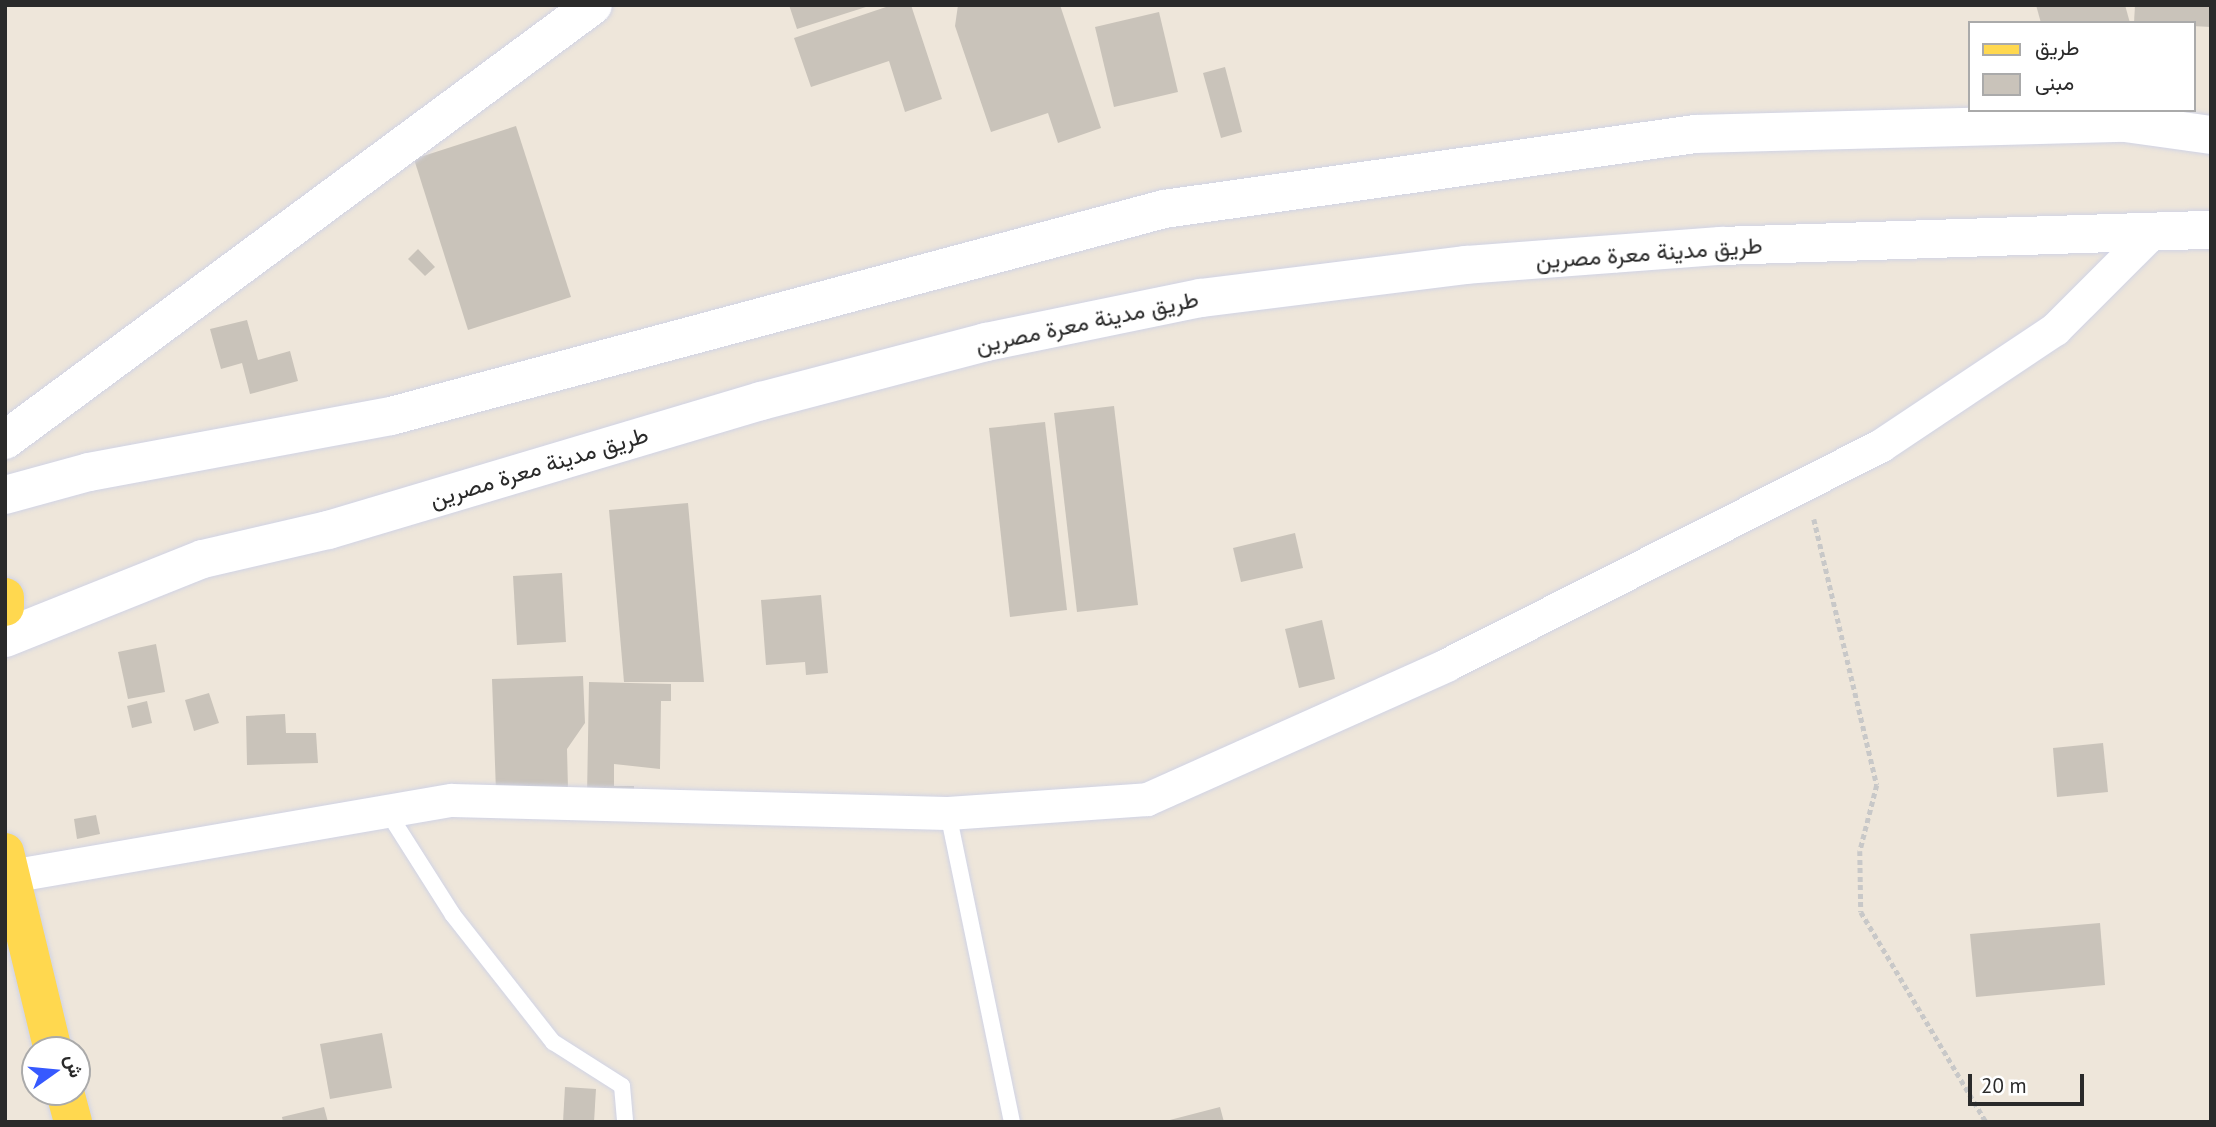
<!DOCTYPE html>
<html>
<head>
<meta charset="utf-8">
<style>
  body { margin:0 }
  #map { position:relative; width:2216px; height:1127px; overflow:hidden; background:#eee6da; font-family:"PT Sans",Vazirmatn,sans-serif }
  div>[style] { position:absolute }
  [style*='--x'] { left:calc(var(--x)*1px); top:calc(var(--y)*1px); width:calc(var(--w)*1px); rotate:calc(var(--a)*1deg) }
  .building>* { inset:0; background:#c9c3ba }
  .path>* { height:4.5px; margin-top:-2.25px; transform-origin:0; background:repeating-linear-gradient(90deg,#c8c8c8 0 5px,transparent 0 8.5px) }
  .roads { filter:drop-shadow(0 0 2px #d0d3e5) drop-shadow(0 0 2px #d0d3e5) }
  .lane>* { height:16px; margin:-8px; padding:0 8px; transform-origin:8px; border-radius:8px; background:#fff }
  .street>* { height:33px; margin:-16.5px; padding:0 16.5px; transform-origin:16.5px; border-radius:16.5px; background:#fff }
  .secondary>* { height:38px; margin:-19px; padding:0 19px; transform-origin:19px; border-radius:19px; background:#fff }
  .primary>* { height:38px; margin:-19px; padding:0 19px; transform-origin:19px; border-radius:19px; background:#ffd84f }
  span { translate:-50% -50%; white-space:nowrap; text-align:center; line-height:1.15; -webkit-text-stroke:6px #fff; paint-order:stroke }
  .street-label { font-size:23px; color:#2a2a2a }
  .frame { position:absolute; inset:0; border:7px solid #2a2a2a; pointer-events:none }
  .legend { position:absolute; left:1968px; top:21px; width:228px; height:91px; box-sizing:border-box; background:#fff; border:2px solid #aaa; margin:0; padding:9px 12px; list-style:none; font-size:21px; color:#2a2a2a }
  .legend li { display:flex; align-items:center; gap:14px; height:35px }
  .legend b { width:35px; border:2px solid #aaa }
  .north { position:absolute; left:21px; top:1036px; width:70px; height:70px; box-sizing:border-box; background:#fff; border:2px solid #aaa; border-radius:50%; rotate:75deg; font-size:19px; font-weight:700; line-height:28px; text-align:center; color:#2a2a2a }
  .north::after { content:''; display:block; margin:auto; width:24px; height:32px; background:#3659ff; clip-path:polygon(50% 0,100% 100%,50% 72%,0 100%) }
  .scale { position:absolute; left:1968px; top:1074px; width:116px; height:32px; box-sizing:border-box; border:4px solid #2a2a2a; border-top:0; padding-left:9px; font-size:21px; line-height:24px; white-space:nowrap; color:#2a2a2a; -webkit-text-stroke:5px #fff; paint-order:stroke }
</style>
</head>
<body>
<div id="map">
  <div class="building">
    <i style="clip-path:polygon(789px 5px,869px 5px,869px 6px,797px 29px)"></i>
    <i style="clip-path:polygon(892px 5px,911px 5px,942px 99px,905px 112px,889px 61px,811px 87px,794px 38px)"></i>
    <i style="clip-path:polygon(958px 5px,1060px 5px,1101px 128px,1058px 143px,1048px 113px,991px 132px,955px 26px)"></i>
    <i style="clip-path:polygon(2036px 5px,2125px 5px,2130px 23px,2041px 23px)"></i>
    <i style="clip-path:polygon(2135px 5px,2211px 5px,2211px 27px,2134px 23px)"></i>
    <i style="clip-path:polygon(1159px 12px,1178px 92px,1114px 107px,1095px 27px)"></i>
    <i style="clip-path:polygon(1225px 67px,1242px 132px,1221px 138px,1203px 73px)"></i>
    <i style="clip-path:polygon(516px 126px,571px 297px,468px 330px,414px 159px)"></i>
    <i style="clip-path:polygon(418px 249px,435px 267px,425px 276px,408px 259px)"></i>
    <i style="clip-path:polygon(247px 320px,258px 360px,290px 351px,298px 381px,250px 394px,242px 363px,221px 369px,210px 329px)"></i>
    <i style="clip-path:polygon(1114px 406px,1138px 605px,1077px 612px,1054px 413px)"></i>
    <i style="clip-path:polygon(1045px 422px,1067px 610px,1010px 617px,989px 428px)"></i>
    <i style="clip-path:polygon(688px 503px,704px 682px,624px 682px,609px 510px)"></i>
    <i style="clip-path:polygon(1295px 533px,1303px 568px,1241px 582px,1233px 548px)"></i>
    <i style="clip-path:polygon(562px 573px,566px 642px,517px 645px,513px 576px)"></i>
    <i style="clip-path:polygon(821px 595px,828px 673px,806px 675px,805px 662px,766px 665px,761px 600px)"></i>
    <i style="clip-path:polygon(1322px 620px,1335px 679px,1299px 688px,1285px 629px)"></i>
    <i style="clip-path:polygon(156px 644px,165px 692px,128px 699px,118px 652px)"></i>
    <i style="clip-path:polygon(583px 676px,585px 723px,567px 749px,568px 789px,496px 792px,492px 679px)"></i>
    <i style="clip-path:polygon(589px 682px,671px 684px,671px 701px,661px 701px,660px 769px,614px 764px,614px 786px,634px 786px,634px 797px,587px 796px)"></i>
    <i style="clip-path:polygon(209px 693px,219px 723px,194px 731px,185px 700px)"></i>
    <i style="clip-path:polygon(147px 701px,152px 723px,132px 728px,127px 706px)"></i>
    <i style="clip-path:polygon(285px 714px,286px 733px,316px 733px,318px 763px,247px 765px,246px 716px)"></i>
    <i style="clip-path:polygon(2103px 743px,2108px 792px,2057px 797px,2053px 748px)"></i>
    <i style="clip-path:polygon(96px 815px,100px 834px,77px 839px,74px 819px)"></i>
    <i style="clip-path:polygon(2100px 923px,2105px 985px,1976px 997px,1970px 934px)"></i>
    <i style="clip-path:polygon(382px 1033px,392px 1088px,330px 1099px,320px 1044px)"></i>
    <i style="clip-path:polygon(565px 1087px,596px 1089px,594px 1122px,563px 1122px)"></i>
    <i style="clip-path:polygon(324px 1107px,328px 1122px,283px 1122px,282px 1117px)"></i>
    <i style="clip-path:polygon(1220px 1107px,1224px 1122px,1166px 1122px,1166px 1121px)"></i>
  </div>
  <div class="path">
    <i style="--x:1814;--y:519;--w:273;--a:76.7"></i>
    <i style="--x:1877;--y:785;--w:68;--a:104.4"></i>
    <i style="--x:1860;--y:851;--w:61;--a:89.1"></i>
    <i style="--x:1861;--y:912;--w:244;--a:59.2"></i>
  </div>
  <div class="roads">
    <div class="lane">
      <i style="--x:387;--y:811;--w:123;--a:57.6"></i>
      <i style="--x:453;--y:915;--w:162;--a:51.8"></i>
      <i style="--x:553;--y:1042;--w:82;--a:32.5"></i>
      <i style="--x:622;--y:1086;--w:36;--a:85"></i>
      <i style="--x:948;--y:813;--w:316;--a:78.3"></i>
    </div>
    <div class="street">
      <i style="--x:10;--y:876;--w:448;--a:-9.8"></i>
      <i style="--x:452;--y:800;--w:496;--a:1.5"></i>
      <i style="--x:948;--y:813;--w:199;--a:-4"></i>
      <i style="--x:1147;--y:799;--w:328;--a:-24.1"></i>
      <i style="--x:1446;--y:665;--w:487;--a:-26.8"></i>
      <i style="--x:1881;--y:445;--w:209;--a:-33.7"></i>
      <i style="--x:2055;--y:329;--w:133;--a:-45"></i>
    </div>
    <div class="secondary">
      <i style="--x:5;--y:440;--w:731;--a:-36.49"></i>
      <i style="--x:5;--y:495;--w:87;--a:-15.3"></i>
      <i style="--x:89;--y:472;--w:307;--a:-10.5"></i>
      <i style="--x:391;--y:416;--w:800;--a:-14.99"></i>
      <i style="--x:1164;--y:209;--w:536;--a:-8.04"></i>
      <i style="--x:1695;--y:134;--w:430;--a:-1.5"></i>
      <i style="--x:2125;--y:123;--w:87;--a:7.9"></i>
      <i style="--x:5;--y:638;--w:213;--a:-21.8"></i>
      <i style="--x:203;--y:559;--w:128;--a:-13.1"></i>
      <i style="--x:328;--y:530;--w:452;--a:-16.6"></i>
      <i style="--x:761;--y:401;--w:233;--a:-14.7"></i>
      <i style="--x:986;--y:342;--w:219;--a:-11.6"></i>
      <i style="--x:1201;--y:298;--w:267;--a:-7.1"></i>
      <i style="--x:1466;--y:265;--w:256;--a:-4.3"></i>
      <i style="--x:1721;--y:246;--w:490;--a:-1.9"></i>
    </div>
    <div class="primary">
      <i style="--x:5;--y:597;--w:10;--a:90"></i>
      <i style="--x:5;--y:852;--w:204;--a:76.4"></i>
      <i style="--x:65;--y:1092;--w:31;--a:75"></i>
    </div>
  </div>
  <div class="street-label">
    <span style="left:1649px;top:253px;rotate:-4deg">طريق مدينة معرة مصرين</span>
    <span style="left:1087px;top:322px;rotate:-12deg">طريق مدينة معرة مصرين</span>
    <span style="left:539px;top:467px;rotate:-17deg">طريق مدينة معرة مصرين</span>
  </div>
  <div class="frame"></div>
  <ul class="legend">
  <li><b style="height:9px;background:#ffd84f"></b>طريق</li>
  <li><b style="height:19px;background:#c9c3ba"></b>مبنى</li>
  </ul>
  <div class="north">ش</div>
  <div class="scale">20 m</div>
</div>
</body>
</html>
